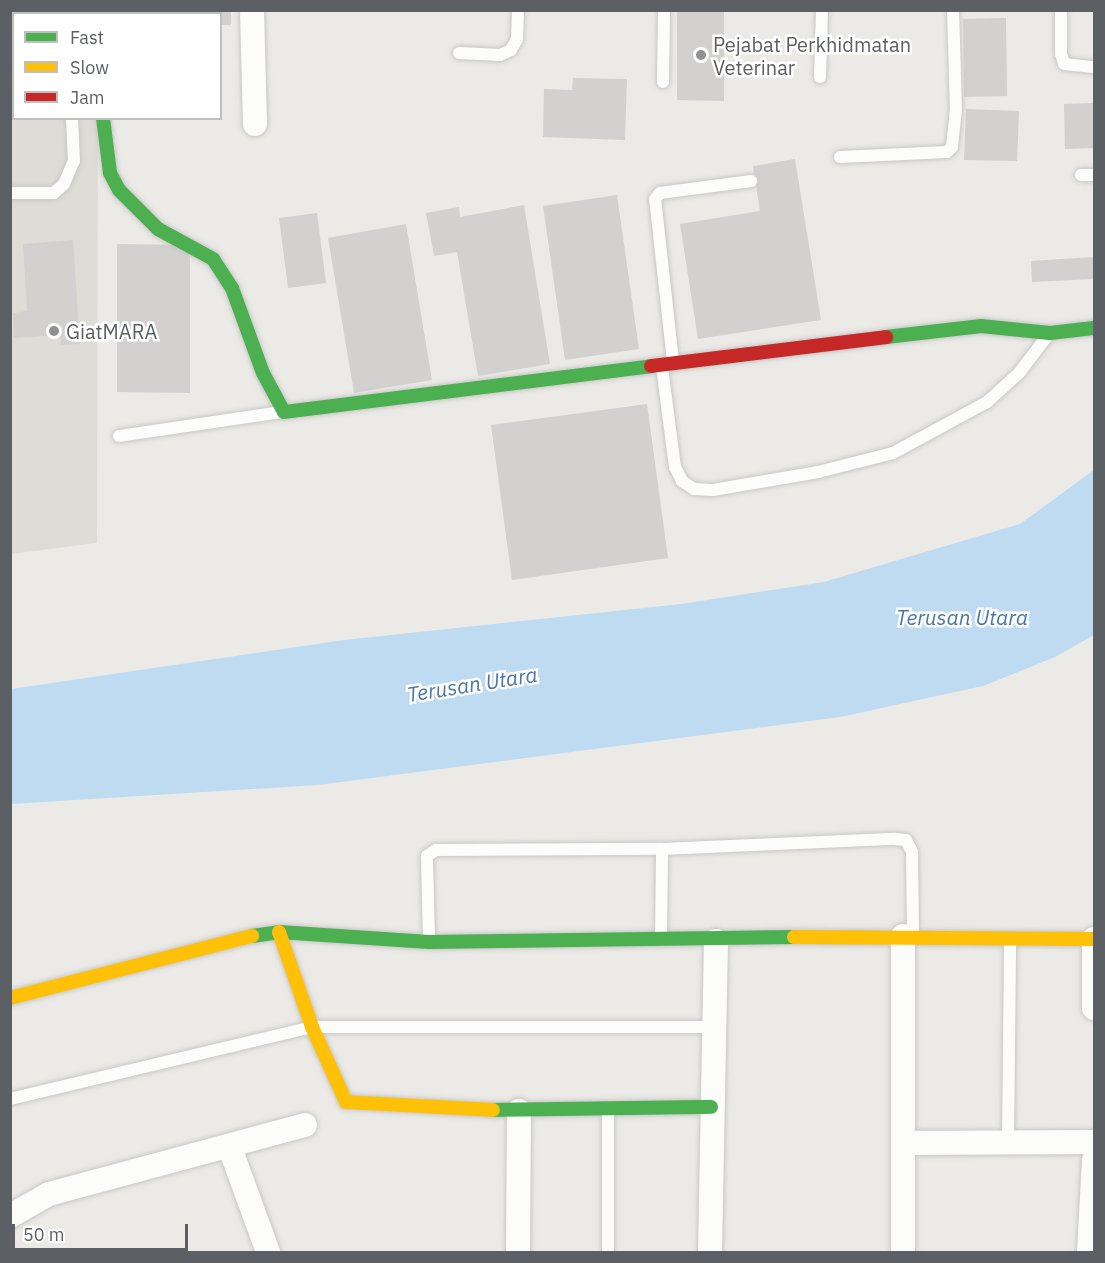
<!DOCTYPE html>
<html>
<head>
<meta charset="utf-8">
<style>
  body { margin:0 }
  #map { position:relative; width:1105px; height:1263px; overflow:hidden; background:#ebeae6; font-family:"IBM Plex Sans",sans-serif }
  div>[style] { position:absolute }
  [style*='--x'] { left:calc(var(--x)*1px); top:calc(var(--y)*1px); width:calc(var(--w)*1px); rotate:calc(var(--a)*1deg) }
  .education>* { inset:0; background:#dedcd6 }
  .water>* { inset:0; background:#bedbf2 }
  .building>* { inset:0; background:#d2d1cf }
  .roads { filter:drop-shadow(0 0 2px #c8c8c8) drop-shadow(0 0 2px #c8c8c8) }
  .lane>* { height:12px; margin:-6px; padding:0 6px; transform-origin:6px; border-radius:6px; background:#fcfcfb }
  .street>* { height:24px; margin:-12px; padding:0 12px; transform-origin:12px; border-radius:12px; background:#fcfcfb }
  .fast>* { height:14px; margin:-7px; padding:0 7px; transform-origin:7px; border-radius:7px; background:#4caf50 }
  .slow>* { height:14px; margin:-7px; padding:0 7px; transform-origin:7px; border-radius:7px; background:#ffc107 }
  .jam>* { height:14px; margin:-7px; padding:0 7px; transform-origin:7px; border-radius:7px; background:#c62828 }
  .dots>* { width:16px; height:16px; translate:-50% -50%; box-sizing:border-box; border:3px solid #fff; border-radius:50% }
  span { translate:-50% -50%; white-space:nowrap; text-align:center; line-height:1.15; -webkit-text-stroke:5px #fff; paint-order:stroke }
  .poi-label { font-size:20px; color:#5c5f63 }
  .left { translate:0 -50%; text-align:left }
  .water-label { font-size:21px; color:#4977a7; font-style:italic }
  .frame { position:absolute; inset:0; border:12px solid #5c5f63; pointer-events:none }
  .legend { position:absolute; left:12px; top:12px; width:210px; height:108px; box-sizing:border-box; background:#fff; border:2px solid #bebfc1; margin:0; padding:8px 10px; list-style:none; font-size:18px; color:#5c5f63 }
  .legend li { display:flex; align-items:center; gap:12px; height:30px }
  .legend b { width:30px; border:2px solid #bebfc1 }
  .scale { position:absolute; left:12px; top:1224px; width:176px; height:27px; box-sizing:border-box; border:3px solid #5c5f63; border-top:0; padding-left:8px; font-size:18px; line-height:21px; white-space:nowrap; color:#5c5f63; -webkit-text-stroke:4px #fff; paint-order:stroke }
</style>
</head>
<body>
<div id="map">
  <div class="education">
    <i style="clip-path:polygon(10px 11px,98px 11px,14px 14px,14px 118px,98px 119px,97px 543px,11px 554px)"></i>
  </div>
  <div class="water">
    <i style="clip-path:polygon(1094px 470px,1094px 635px,1055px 657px,983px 686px,840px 717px,318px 785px,11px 804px,11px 689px,344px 640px,681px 604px,824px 582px,1020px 524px)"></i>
  </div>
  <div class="building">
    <i style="clip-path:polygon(170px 10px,231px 10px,231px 25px,220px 25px,220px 14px)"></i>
    <i style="clip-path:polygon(677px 10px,724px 10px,724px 101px,677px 100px)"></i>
    <i style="clip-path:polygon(1006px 18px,1007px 96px,964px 97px,963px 19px)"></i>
    <i style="clip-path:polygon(573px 78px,627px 79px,625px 140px,543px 137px,544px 89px,572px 90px)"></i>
    <i style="clip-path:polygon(1094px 103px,1094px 148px,1065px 149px,1064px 104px)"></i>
    <i style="clip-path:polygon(966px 109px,1019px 111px,1017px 161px,964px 160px)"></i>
    <i style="clip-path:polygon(795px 159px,821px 320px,698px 339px,680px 224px,760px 211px,753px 166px)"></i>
    <i style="clip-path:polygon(617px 195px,639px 349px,565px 360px,543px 206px)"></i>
    <i style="clip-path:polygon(524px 205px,550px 364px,478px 376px,457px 252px,434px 256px,426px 213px,459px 207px,460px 217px)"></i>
    <i style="clip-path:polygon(317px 213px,326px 283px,288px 288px,279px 218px)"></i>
    <i style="clip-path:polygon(406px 224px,432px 380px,354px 393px,328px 238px)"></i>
    <i style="clip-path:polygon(73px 240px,80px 344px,61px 345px,60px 335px,14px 338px,13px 313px,27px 311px,23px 244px)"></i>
    <i style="clip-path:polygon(117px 244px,190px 245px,190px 393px,117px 392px)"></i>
    <i style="clip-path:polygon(1094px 257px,1094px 279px,1032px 282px,1031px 261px)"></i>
    <i style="clip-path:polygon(647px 404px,668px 558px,512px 580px,491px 425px)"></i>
  </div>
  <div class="roads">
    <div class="lane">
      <i style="--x:67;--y:10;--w:4;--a:76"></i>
      <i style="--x:1061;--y:10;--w:44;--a:90"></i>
      <i style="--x:1061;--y:54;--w:10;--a:73"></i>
      <i style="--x:1064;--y:64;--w:30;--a:6"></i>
      <i style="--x:459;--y:53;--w:41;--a:2.8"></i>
      <i style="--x:500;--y:55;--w:12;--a:-24"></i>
      <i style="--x:511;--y:50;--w:13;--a:-61"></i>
      <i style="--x:517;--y:39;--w:29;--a:-88"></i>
      <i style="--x:820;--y:77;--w:67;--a:-88.3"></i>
      <i style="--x:663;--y:82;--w:72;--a:-89.2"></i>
      <i style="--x:840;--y:157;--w:107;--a:-2.7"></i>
      <i style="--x:947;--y:152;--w:7;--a:-45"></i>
      <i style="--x:952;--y:147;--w:37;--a:-84"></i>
      <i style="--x:956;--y:110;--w:100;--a:-91.7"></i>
      <i style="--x:1081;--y:175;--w:13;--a:0"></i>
      <i style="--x:10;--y:193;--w:44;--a:0"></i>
      <i style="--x:54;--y:193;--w:13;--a:-42"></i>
      <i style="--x:64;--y:184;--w:25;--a:-67"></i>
      <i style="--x:74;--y:161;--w:43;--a:-92.7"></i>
      <i style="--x:673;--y:361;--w:163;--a:-96.3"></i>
      <i style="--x:655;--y:199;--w:8;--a:-50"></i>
      <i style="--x:660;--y:193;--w:92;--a:-7.5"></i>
      <i style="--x:662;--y:367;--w:101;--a:82.6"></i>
      <i style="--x:675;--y:467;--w:16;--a:63"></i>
      <i style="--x:682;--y:481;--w:14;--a:34"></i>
      <i style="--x:694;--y:489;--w:19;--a:3"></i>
      <i style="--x:713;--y:490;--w:107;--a:-9.7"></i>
      <i style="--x:818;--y:472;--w:77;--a:-14.2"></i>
      <i style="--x:893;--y:453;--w:107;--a:-28.5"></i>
      <i style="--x:987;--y:402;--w:43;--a:-42.2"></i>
      <i style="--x:1019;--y:373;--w:48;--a:-52.7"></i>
      <i style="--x:119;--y:436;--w:165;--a:-8.4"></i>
      <i style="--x:661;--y:937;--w:88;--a:-89.3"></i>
      <i style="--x:429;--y:940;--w:84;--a:-91.4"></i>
      <i style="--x:427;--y:856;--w:11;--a:-34"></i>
      <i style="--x:436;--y:850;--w:226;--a:-0.3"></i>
      <i style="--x:662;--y:849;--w:233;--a:-2.5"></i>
      <i style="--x:895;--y:839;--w:11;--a:5"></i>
      <i style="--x:906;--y:840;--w:13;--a:63"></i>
      <i style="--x:912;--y:852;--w:82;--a:89.3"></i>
      <i style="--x:10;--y:1099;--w:310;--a:-13.4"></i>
      <i style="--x:312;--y:1027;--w:401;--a:0"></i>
      <i style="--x:608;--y:1111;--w:141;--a:90"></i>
      <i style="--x:1008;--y:1143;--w:203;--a:-89.4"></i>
    </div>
    <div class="street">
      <i style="--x:100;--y:10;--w:4;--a:90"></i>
      <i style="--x:252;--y:10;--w:114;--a:88.5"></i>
      <i style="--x:1094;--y:939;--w:69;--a:90"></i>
      <i style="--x:903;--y:1143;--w:191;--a:-0.3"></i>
      <i style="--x:230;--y:1148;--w:111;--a:69.9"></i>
      <i style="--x:10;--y:1216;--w:45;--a:-29.4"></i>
      <i style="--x:49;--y:1194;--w:265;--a:-15.1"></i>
      <i style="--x:518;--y:1252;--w:141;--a:-89.6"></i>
      <i style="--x:710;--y:1252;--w:311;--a:-88.9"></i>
      <i style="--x:903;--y:1252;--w:316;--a:-90"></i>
      <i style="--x:1089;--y:1252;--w:92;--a:-86.9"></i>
    </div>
    <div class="fast">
      <i style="--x:103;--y:118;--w:55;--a:82.7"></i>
      <i style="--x:110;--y:173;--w:19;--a:62"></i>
      <i style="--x:119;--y:190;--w:55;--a:45"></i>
      <i style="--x:158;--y:229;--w:63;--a:28.6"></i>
      <i style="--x:213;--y:259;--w:35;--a:57"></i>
      <i style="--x:232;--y:288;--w:90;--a:70"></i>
      <i style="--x:263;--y:373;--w:44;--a:61.7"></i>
      <i style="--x:284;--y:412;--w:370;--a:-7.1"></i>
      <i style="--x:886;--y:337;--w:96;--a:-6.6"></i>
      <i style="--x:981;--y:326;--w:69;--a:5.8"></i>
      <i style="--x:1050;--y:333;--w:44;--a:-6.5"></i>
      <i style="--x:252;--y:936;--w:27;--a:-8"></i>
      <i style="--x:279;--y:932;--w:150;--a:3.8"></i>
      <i style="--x:429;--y:942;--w:365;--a:-0.8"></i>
      <i style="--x:493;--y:1110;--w:218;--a:-0.8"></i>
    </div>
    <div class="slow">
      <i style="--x:279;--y:932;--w:101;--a:70.8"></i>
      <i style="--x:312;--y:1027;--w:82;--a:65.6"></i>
      <i style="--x:346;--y:1102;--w:147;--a:3.1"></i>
      <i style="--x:794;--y:937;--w:300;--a:0.4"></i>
      <i style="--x:10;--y:998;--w:250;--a:-14.4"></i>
    </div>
    <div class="jam">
      <i style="--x:651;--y:366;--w:237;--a:-7"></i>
    </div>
  </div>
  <div class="dots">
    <i style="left:701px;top:55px;background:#8e9091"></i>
    <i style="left:54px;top:331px;background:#8e9091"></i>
  </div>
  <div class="poi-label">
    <span class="left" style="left:713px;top:56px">Pejabat Perkhidmatan<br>Veterinar</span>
    <span class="left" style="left:66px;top:331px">GiatMARA</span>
  </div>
  <div class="water-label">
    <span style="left:962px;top:617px">Terusan Utara</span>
    <span style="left:472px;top:684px;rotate:-9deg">Terusan Utara</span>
  </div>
  <div class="frame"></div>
  <ul class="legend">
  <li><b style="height:8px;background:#4caf50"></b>Fast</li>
  <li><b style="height:8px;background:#ffc107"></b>Slow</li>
  <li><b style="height:8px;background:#c62828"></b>Jam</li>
  </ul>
  <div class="scale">50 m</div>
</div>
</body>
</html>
